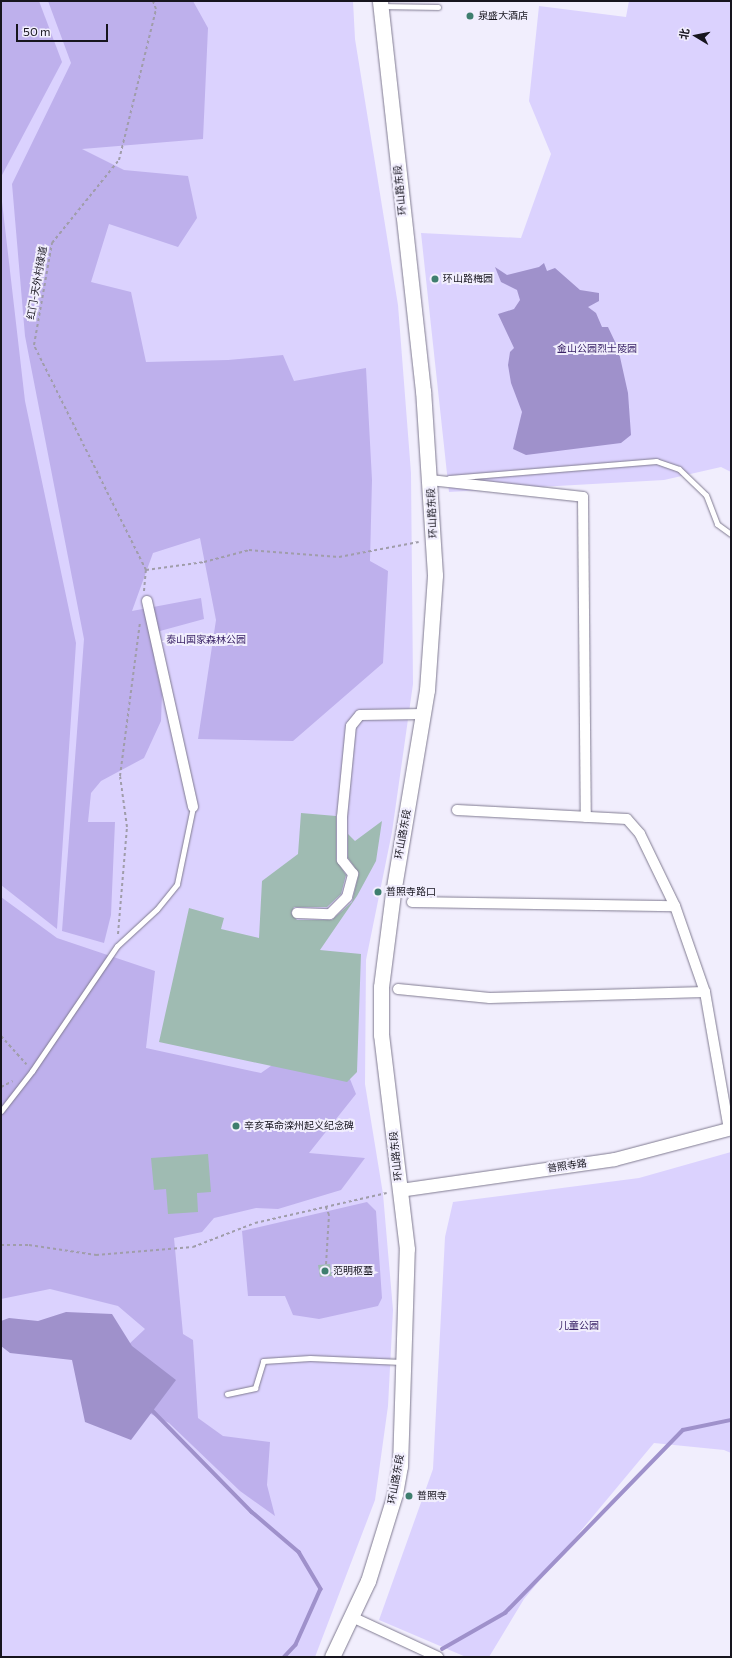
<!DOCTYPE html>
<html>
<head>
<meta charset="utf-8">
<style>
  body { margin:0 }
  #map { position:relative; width:732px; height:1658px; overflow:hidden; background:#f1eefd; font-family:Commissioner,"Noto Sans SC",sans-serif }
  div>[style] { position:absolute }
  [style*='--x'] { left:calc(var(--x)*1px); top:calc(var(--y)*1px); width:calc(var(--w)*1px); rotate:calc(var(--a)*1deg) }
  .green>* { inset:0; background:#dbd2fe }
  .forest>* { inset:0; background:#beb0ec }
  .water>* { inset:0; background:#9f91cb }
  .stream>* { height:3.5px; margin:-1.75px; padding:0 1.75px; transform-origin:1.75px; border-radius:1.75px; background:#9f91cb }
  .building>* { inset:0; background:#9fbbb2 }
  .path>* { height:2px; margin-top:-1px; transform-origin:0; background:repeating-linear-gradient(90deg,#a09daa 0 3px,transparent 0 6px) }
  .roads { filter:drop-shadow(0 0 1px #807b91) drop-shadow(0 0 1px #807b91) }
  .service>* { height:5px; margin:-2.5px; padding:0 2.5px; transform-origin:2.5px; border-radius:2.5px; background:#fff }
  .minor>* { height:10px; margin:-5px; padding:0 5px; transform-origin:5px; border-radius:5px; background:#fff }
  .tertiary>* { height:13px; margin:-6.5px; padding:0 6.5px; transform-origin:6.5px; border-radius:6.5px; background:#fff }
  .secondary>* { height:15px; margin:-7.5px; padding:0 7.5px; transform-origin:7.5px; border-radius:7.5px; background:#fff }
  .dots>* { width:11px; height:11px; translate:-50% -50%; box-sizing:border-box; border:2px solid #f1eefd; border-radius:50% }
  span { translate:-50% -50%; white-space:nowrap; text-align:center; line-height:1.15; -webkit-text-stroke:4px #f1eefd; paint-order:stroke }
  .poi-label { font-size:10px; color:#17151e }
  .left { translate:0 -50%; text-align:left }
  .street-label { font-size:10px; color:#17151e }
  .park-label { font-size:10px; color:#3a2367 }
  .frame { position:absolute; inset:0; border:2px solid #17151e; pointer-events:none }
  .north { position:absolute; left:676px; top:16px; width:40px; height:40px; -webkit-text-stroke:3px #f1eefd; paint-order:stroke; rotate:280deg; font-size:11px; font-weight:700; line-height:16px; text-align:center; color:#17151e }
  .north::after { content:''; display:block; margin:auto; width:14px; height:18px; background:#17151e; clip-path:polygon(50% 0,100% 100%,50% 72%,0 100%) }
  .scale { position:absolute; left:16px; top:24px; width:92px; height:18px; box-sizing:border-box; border:2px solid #17151e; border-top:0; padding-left:5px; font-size:12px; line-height:14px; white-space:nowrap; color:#17151e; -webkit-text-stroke:3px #f1eefd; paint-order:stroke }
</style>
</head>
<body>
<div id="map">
  <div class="green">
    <i style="clip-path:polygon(1px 1px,353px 1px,355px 39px,398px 305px,411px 473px,413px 684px,392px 832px,366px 960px,365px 1084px,383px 1194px,393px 1310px,388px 1406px,375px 1500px,315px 1657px,1px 1657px)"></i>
    <i style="clip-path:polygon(629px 1px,731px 1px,731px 472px,721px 467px,664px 480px,449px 492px,421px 233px,521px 238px,551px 154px,529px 101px,539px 6px,626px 17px)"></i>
    <i style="clip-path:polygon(731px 1152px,731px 1453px,724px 1450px,654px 1443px,524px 1599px,489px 1657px,466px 1657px,379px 1620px,433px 1469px,445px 1237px,453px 1202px,639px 1178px)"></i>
  </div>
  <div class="forest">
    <i style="clip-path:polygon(1px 1px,39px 1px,62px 62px,1px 177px)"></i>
    <i style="clip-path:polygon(48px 1px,193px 1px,208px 28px,203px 139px,82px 149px,124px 170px,188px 176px,197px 218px,178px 247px,109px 224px,91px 282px,131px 292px,146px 362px,228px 360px,283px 355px,294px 381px,366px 368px,372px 480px,370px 561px,388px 571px,383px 663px,293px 741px,198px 739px,216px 620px,200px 538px,153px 553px,132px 611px,201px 598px,204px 619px,160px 631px,154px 659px,162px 694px,161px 721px,144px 758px,101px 781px,91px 793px,88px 822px,115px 822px,111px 915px,104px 943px,62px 931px,84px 639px,25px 336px,12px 184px,71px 63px)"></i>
    <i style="clip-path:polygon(1px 193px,25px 401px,76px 643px,57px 929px,1px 885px)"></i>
    <i style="clip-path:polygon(1px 897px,57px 938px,155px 971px,146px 1048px,261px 1073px,278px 1061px,348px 1074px,356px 1094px,309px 1153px,365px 1158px,341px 1190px,278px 1209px,256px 1208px,214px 1218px,202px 1232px,174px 1238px,183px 1334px,193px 1340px,198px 1418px,223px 1436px,270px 1442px,267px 1485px,275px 1516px,240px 1491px,169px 1423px,149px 1413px,128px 1345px,145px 1329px,118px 1306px,50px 1289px,1px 1299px)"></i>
    <i style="clip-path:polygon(367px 1202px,376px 1211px,382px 1298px,378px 1306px,319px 1319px,293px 1315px,285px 1296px,248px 1296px,242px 1231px)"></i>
  </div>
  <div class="water">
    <i style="clip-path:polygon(544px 263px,547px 271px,555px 268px,580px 290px,599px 293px,599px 301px,588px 307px,596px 313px,602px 327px,608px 327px,618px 348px,628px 393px,631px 435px,621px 443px,526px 455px,513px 449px,522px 412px,511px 383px,508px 365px,510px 352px,514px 348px,498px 314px,514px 309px,520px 300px,517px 290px,501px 282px,495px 267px,507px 275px,539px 267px)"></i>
    <i style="clip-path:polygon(66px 1312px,112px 1314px,132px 1346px,176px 1380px,131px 1440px,85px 1422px,72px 1360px,10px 1353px,1px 1346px,1px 1321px,9px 1318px,38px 1321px)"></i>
  </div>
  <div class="stream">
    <i style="--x:151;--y:1409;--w:144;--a:45.6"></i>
    <i style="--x:252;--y:1512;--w:62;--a:40.4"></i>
    <i style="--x:299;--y:1552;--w:43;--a:59.3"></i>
    <i style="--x:321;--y:1589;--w:61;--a:114.1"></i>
    <i style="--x:296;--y:1645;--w:16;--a:133"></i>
    <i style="--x:442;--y:1649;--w:73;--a:-29.7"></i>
    <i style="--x:505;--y:1613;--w:255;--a:-45.8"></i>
    <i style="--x:683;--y:1430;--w:49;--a:-11.8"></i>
  </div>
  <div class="building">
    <i style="clip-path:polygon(301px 813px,336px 816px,336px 860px,346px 875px,341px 894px,327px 907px,294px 907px,291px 913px,297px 920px,332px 920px,352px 902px,359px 873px,348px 858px,348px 834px,355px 841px,382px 821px,376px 861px,357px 896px,320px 950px,361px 954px,357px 1072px,347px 1082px,159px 1042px,189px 908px,224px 918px,221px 929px,259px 938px,262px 881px,298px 854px)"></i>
    <i style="clip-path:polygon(208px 1154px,211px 1192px,197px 1193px,198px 1212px,168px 1214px,166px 1189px,154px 1190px,151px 1158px)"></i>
    <i style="clip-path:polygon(330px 1264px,332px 1276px,320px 1277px,318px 1265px)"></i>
  </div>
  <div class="path">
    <i style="--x:146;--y:570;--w:251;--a:-116.5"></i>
    <i style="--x:34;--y:345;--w:104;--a:-80"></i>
    <i style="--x:52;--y:243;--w:107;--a:-51.1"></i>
    <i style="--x:119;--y:160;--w:155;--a:-76.2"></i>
    <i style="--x:156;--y:9;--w:9;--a:-111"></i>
    <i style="--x:144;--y:591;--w:21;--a:-85"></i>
    <i style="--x:146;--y:570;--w:59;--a:-7.9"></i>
    <i style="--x:204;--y:562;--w:47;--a:-14.9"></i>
    <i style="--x:249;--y:550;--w:90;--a:4.4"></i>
    <i style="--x:339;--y:557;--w:81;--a:-10.6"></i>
    <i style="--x:118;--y:934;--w:107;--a:-85.2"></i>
    <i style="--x:127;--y:827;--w:51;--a:-97.8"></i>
    <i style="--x:120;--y:776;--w:154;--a:-82.6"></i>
    <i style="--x:1;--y:1036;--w:38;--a:48"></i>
    <i style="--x:1;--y:1087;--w:13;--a:-27"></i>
    <i style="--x:1;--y:1245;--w:28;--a:0"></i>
    <i style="--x:29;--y:1245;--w:68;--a:8.5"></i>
    <i style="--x:96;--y:1255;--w:97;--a:-4.7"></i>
    <i style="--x:193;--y:1247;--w:66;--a:-21.2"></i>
    <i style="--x:255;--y:1223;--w:135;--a:-12.8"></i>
    <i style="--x:326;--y:1264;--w:49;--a:-86.5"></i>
    <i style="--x:329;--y:1215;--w:9;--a:-111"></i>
  </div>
  <div class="roads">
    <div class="service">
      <i style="--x:381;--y:6;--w:57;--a:1"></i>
      <i style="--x:449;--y:478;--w:208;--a:-4.7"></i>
      <i style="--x:656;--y:461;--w:24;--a:19"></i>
      <i style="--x:679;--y:469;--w:37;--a:44"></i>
      <i style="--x:706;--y:495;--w:31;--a:69"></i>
      <i style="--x:717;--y:524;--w:17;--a:36"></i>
      <i style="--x:1;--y:1111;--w:51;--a:-52.2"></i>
      <i style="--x:32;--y:1071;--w:151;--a:-55.8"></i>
      <i style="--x:117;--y:946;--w:54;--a:-42.8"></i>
      <i style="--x:157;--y:909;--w:32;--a:-51"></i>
      <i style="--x:177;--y:884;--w:79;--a:-78.3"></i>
      <i style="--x:227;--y:1394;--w:29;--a:-12"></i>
      <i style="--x:255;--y:1388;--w:28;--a:-73"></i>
      <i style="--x:263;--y:1361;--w:47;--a:-3.7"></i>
      <i style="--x:310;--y:1358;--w:92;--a:2.5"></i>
    </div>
    <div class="minor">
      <i style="--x:430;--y:480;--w:154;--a:6.3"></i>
      <i style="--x:583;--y:497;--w:320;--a:89.5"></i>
      <i style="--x:147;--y:601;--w:211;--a:77.4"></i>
      <i style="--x:457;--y:810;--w:170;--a:3"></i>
      <i style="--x:627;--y:819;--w:20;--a:49"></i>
      <i style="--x:640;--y:834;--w:80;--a:64.1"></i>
      <i style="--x:675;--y:906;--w:91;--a:70.8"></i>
      <i style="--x:705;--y:992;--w:139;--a:80.1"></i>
      <i style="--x:412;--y:902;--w:263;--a:0.9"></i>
      <i style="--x:297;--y:913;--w:33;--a:2"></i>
      <i style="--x:330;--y:914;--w:24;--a:-45"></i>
      <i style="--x:347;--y:897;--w:24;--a:-75"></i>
      <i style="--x:353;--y:874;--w:18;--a:-128"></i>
      <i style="--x:342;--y:860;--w:43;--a:-90"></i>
      <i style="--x:342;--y:817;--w:91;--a:-84.4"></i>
      <i style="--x:351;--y:726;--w:14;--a:-51"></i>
      <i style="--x:360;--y:715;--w:63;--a:-0.9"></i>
      <i style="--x:398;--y:989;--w:92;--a:5.6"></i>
      <i style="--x:490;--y:998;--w:215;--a:-1.6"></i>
      <i style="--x:352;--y:1617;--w:95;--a:24.9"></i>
    </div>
    <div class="tertiary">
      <i style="--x:400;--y:1190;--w:216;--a:-8.2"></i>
      <i style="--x:614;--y:1159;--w:121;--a:-14.8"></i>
    </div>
    <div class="secondary">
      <i style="--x:332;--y:1657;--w:84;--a:-64.7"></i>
      <i style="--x:368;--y:1581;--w:91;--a:-72.8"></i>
      <i style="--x:395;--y:1494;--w:28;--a:-80"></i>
      <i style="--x:400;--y:1466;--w:217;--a:-88.2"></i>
      <i style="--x:407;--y:1249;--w:216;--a:-96.9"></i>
      <i style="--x:381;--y:1035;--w:48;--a:-90"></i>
      <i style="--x:381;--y:987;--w:95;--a:-82.7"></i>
      <i style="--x:393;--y:893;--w:206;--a:-80.5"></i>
      <i style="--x:427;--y:690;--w:115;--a:-86"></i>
      <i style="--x:435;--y:575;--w:184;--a:-93.7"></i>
      <i style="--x:423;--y:391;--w:392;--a:-96.3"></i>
    </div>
  </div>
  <div class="dots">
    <i style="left:470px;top:16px;background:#3e7e6e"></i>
    <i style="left:435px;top:279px;background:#3e7e6e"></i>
    <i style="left:378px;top:892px;background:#3e7e6e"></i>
    <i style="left:236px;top:1126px;background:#3e7e6e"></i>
    <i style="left:325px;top:1271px;background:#3e7e6e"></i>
    <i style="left:409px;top:1496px;background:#3e7e6e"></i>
  </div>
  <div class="poi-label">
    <span class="left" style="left:478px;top:16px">泉盛大酒店</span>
    <span class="left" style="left:443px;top:279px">环山路梅园</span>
    <span class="left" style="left:386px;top:892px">普照寺路口</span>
    <span class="left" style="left:244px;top:1126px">辛亥革命滦州起义纪念碑</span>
    <span class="left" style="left:333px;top:1271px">范明枢墓</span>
    <span class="left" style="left:417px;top:1496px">普照寺</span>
  </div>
  <div class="street-label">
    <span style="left:400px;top:190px;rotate:-96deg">环山路东段</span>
    <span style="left:37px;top:283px;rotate:-80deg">红门-天外村绿道</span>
    <span style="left:432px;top:513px;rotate:-93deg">环山路东段</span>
    <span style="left:403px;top:834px;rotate:-80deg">环山路东段</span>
    <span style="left:396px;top:1156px;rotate:-96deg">环山路东段</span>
    <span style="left:567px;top:1166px;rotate:-8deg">普照寺路</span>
    <span style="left:396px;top:1479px;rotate:-80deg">环山路东段</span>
  </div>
  <div class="park-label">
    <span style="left:597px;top:349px">金山公园烈士陵园</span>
    <span style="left:206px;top:640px">泰山国家森林公园</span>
    <span style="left:579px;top:1326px">儿童公园</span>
  </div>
  <div class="frame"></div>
  <div class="north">北</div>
  <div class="scale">50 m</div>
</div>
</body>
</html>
